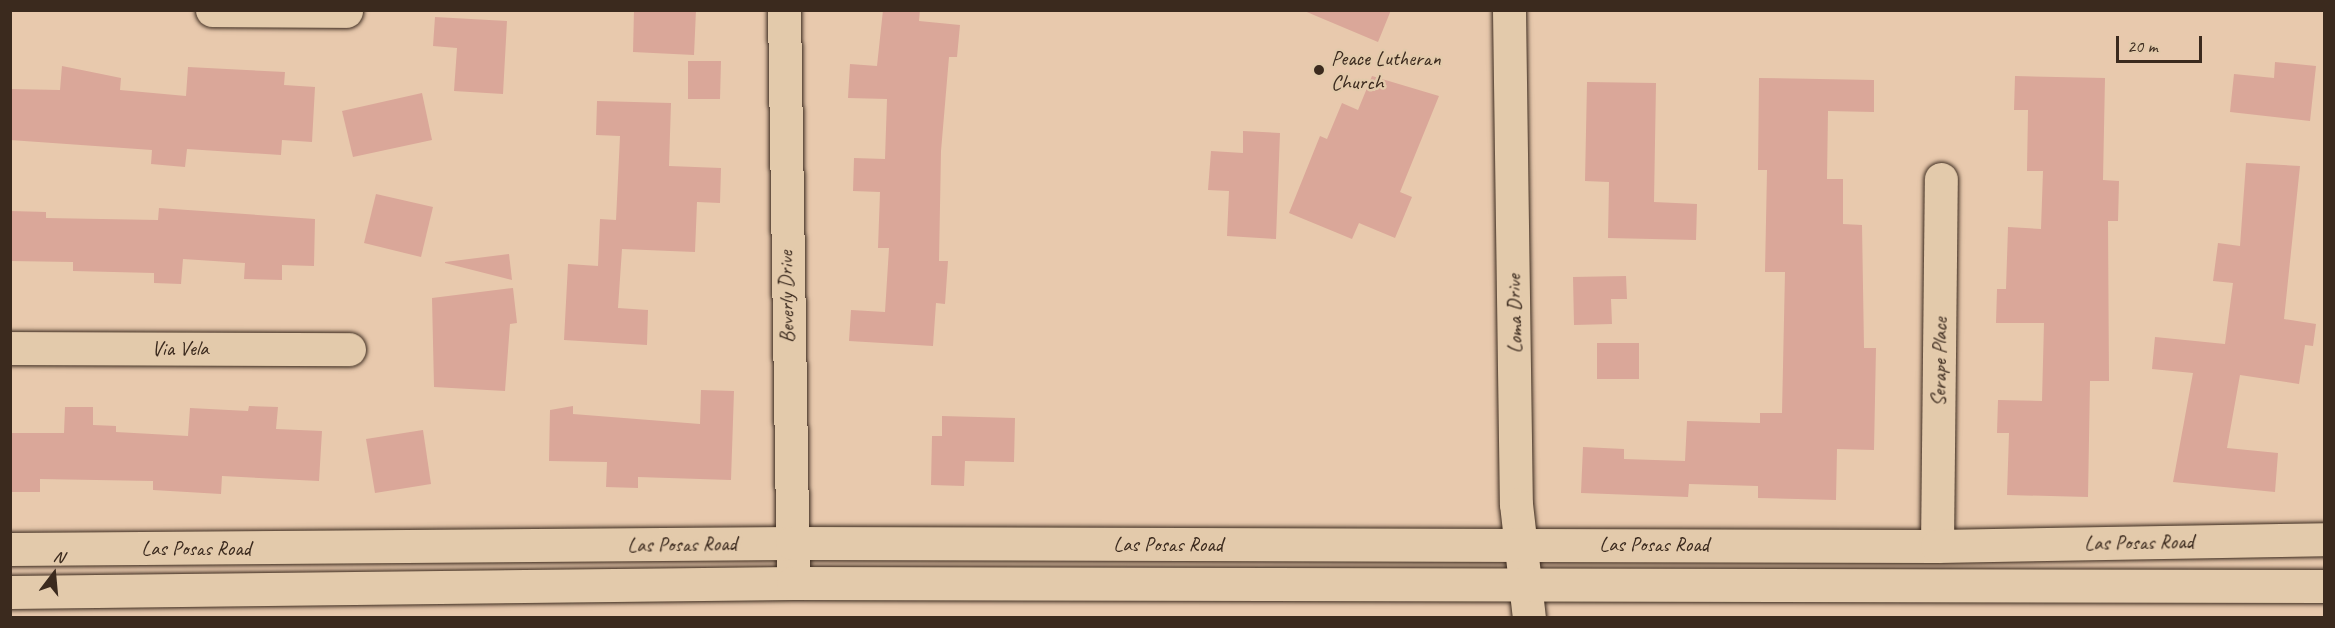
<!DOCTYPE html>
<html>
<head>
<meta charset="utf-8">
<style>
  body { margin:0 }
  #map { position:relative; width:2335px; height:628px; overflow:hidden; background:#e8c9ad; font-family:Caveat,sans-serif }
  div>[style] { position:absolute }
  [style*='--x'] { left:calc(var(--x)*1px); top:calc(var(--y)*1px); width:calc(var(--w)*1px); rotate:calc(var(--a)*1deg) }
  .building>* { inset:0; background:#daa799 }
  .roads { filter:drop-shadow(0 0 2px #3b2a1e) drop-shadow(0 0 2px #3b2a1e) }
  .minor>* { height:33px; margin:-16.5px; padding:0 16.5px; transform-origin:16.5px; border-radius:16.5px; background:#e3caab }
  .secondary>* { height:33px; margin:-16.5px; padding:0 16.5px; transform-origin:16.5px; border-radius:16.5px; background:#e3caab }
  .dots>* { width:16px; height:16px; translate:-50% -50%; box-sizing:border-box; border:3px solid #e3caab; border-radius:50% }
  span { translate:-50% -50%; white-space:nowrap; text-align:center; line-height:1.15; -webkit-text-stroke:5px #e3caab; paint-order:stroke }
  .poi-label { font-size:21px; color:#3b2a1e }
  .left { translate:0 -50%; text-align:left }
  .street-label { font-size:21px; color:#3b2a1e }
  .frame { position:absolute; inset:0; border:12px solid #3b2a1e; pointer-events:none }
  .north { position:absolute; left:24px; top:544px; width:60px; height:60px; -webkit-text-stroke:4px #e3caab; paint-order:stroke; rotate:16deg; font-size:16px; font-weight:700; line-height:24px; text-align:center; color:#3b2a1e }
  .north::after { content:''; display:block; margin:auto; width:21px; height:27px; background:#3b2a1e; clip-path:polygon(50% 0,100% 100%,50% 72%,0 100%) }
  .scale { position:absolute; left:2116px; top:36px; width:86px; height:27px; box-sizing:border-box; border:3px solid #3b2a1e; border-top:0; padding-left:8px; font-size:18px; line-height:21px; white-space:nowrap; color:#3b2a1e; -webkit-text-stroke:4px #e3caab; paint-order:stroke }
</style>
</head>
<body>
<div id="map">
  <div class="building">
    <i style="clip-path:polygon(634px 10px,696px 10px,694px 55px,633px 52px)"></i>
    <i style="clip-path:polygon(883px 10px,920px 10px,919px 21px,960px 25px,957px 57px,949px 57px,941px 151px,939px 261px,948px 261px,945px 304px,936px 303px,933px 346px,849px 341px,851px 310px,885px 312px,889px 248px,878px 248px,880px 192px,853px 191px,854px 158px,885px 159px,887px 99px,848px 98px,850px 64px,877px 66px)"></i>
    <i style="clip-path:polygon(1302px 10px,1391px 10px,1378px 42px)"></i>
    <i style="clip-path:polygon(435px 17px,507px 21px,503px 94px,454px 91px,457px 48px,433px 46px)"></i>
    <i style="clip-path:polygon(688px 61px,721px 61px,720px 99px,688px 99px)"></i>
    <i style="clip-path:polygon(2275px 62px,2316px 66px,2310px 121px,2230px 112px,2234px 74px,2274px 78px)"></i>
    <i style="clip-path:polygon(62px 66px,121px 78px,120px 90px,186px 96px,188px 67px,285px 72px,284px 85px,315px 87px,312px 142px,282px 140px,281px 155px,187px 149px,185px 167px,151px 164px,152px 150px,10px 140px,10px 89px,60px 90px)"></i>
    <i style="clip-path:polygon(1372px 76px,1439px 96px,1400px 192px,1412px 197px,1395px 238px,1359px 223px,1352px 239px,1289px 213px,1320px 136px,1327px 139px,1342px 103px,1358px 110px)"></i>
    <i style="clip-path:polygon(2015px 76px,2105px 78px,2103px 180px,2119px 181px,2118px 221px,2108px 221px,2109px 381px,2090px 381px,2088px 497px,2007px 495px,2009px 433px,1997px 433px,1998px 400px,2042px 401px,2044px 323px,1996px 323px,1997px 289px,2006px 289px,2008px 227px,2041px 229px,2043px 171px,2027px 171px,2028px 110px,2014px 110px)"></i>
    <i style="clip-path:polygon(1759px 78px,1874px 80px,1874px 112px,1828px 111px,1827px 179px,1843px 179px,1843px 224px,1862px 225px,1864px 348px,1876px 348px,1874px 450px,1837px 449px,1836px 500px,1758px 498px,1758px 486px,1689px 484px,1688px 497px,1581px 493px,1583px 447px,1624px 449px,1624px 459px,1685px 461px,1687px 421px,1760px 423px,1760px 413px,1782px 413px,1785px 272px,1765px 272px,1767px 170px,1758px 170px)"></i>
    <i style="clip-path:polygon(1587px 82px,1656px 83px,1654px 202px,1697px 204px,1696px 240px,1608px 238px,1609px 182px,1585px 181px)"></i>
    <i style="clip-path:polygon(422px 93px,432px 140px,353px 157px,342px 111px)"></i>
    <i style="clip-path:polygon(597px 101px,671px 103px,669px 166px,721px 168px,720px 203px,697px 202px,695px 252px,622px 249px,618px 308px,648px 310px,647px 345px,564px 340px,568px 264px,598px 266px,600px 219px,616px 220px,620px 136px,596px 135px)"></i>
    <i style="clip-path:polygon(1243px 131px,1280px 133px,1276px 239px,1227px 236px,1229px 191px,1208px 190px,1211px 151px,1243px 153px)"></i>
    <i style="clip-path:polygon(2246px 163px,2300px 166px,2284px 319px,2316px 324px,2313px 346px,2305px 345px,2299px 384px,2240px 375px,2227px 448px,2278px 453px,2275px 492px,2173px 482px,2193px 373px,2152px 369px,2155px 337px,2225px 344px,2233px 283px,2213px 281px,2218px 243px,2240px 246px)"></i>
    <i style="clip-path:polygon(376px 194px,433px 207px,421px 257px,364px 243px)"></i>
    <i style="clip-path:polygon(159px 208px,315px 219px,314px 266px,282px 265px,282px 280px,244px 279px,245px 263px,183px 259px,181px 284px,154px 283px,154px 273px,73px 271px,73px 262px,10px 261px,10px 211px,46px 212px,46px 218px,158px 220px)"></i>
    <i style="clip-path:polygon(509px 254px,512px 280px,445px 263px,445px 262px)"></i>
    <i style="clip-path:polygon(1626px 276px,1627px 299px,1611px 299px,1612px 324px,1574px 325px,1573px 277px)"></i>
    <i style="clip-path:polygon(513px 288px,517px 323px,510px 324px,505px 391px,434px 387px,432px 298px)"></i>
    <i style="clip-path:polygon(1597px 343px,1639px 343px,1639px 379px,1597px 379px)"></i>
    <i style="clip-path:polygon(701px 390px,734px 391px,731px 480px,638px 477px,638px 488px,606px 487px,607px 462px,549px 461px,550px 410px,573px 406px,573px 414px,700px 424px)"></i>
    <i style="clip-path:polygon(249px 406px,278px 407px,276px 429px,322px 431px,319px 481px,222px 476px,221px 494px,153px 490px,153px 481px,40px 479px,40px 492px,10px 492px,10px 433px,64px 433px,65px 407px,93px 407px,93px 425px,116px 426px,116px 432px,188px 436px,190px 408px,248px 411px)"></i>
    <i style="clip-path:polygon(942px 416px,1015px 418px,1014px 462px,965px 461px,964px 486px,931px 485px,932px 436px,942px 436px)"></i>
    <i style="clip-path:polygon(423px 430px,431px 484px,375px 493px,366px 439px)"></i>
  </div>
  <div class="roads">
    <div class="minor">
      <i style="--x:212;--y:10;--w:134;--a:0.4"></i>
      <i style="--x:784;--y:10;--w:573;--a:89.1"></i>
      <i style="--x:1509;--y:10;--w:494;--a:89.2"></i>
      <i style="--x:1516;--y:504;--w:115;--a:83.5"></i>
      <i style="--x:10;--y:348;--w:339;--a:0.2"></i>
      <i style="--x:1937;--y:546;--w:367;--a:-89.4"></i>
    </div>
    <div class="secondary">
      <i style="--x:10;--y:549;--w:782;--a:-0.44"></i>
      <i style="--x:792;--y:543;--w:1145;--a:0.15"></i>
      <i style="--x:1937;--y:546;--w:387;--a:-1"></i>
      <i style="--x:10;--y:592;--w:783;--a:-0.66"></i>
      <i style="--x:793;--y:583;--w:1531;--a:0.11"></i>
    </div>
  </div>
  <div class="dots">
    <i style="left:1319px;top:70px;background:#3b2a1e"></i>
  </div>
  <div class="poi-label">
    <span class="left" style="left:1331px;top:70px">Peace Lutheran<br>Church</span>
  </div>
  <div class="street-label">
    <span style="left:786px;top:297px;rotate:-91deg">Beverly Drive</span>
    <span style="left:1514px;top:314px;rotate:-91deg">Loma Drive</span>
    <span style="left:180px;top:348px">Via Vela</span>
    <span style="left:1939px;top:362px;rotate:-89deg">Serape Place</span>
    <span style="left:2139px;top:542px;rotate:-1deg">Las Posas Road</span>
    <span style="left:682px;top:544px;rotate:-1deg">Las Posas Road</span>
    <span style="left:1168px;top:544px">Las Posas Road</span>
    <span style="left:1654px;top:544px">Las Posas Road</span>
    <span style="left:196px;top:548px">Las Posas Road</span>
  </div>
  <div class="frame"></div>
  <div class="north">N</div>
  <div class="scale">20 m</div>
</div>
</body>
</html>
